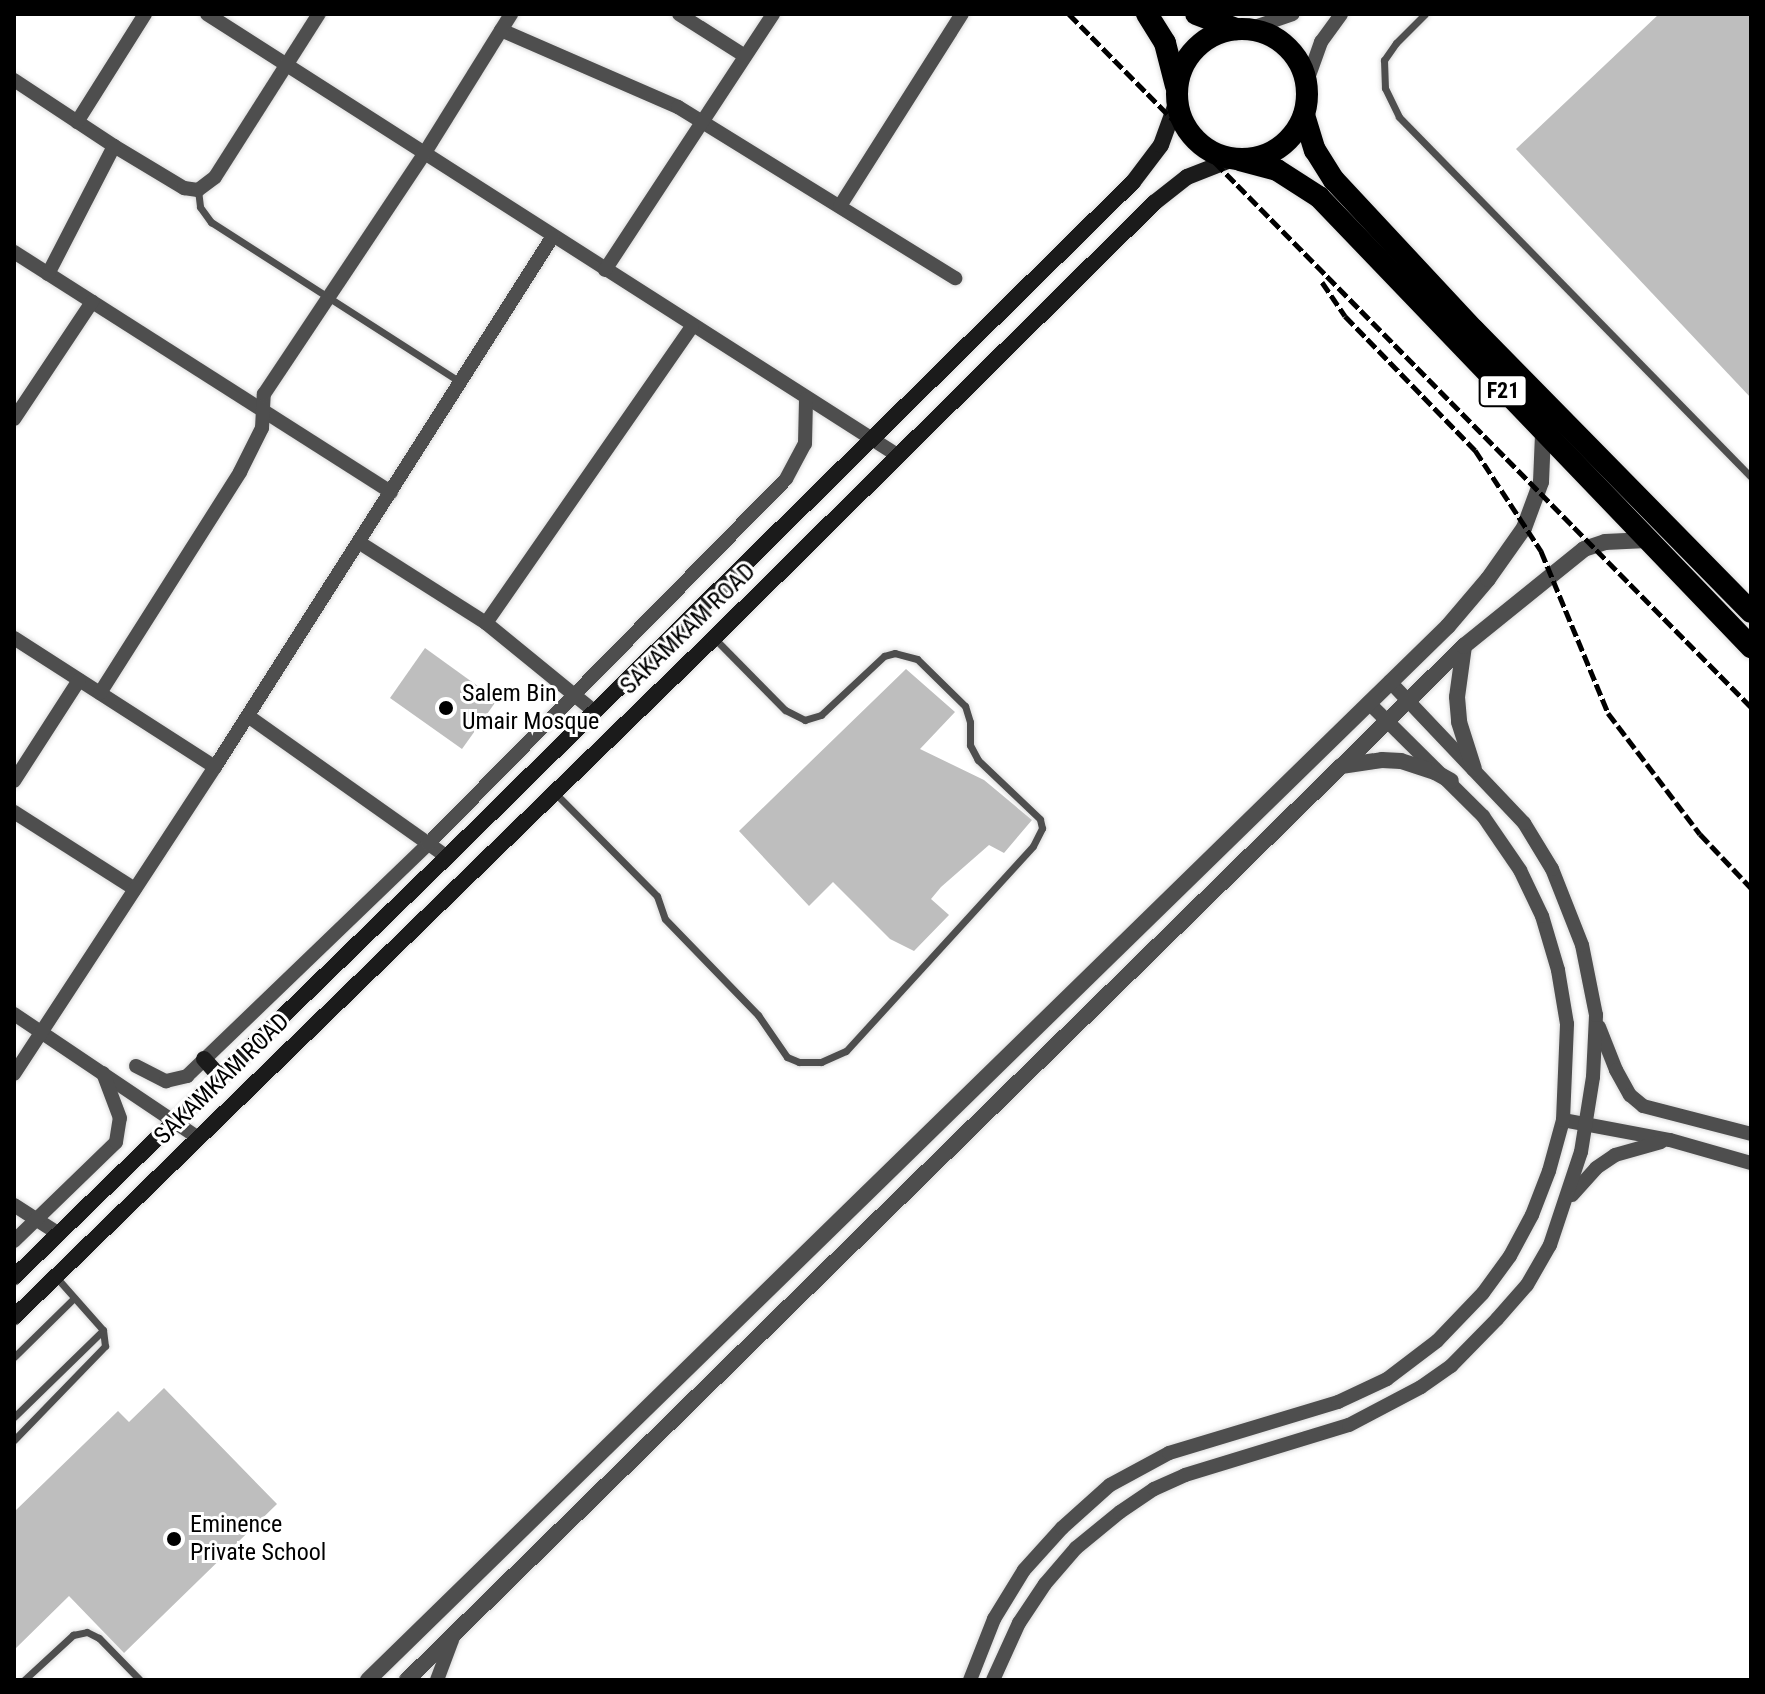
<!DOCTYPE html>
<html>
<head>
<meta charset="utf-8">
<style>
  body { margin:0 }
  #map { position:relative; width:1765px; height:1694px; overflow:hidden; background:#fff; font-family:"Roboto Condensed",sans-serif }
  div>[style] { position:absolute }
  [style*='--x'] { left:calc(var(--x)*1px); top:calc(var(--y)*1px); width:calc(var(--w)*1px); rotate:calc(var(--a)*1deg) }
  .building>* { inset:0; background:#bebebe }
  .roads { filter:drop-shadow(0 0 2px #dbdbdb) drop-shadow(0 0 2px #dbdbdb) }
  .service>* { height:7px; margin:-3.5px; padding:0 3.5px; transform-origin:3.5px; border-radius:3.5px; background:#4e4e4e }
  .minor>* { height:14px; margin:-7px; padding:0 7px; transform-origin:7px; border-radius:7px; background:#4e4e4e }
  .tertiary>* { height:16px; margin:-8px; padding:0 8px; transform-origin:8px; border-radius:8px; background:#4e4e4e }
  .secondary>* { height:16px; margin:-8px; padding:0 8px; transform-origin:8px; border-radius:8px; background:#1b1b1b }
  .trunk>* { height:22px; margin:-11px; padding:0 11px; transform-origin:11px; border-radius:11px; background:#000 }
  .trunk>.ring { margin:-11px; padding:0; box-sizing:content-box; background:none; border:22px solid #000; border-radius:50% }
  .rail>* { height:5px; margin-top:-2.5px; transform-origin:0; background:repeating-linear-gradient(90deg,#000 0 12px,transparent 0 16px) }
  .dots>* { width:22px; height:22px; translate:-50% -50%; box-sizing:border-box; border:4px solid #fff; border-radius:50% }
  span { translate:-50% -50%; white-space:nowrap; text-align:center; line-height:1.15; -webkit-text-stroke:6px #fff; paint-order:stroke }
  .shield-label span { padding:2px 6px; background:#fff; border:2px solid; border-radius:6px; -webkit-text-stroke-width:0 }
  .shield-label { font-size:22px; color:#000; font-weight:700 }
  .street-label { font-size:24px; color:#000 }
  .poi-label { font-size:24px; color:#000 }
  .left { translate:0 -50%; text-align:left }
  .frame { position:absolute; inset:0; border:16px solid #000; pointer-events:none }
</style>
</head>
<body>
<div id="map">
  <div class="building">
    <i style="clip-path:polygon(1659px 14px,1751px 14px,1751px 398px,1516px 149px)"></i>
    <i style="clip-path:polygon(425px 648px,497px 700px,462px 749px,390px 698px)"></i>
    <i style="clip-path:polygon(906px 669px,955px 712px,920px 749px,984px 780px,1032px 820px,1004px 853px,989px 845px,941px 887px,931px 899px,949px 915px,914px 951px,890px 939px,833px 882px,809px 906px,739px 831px)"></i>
    <i style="clip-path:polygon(164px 1388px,277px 1504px,124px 1653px,69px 1596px,14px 1650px,14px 1512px,118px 1411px,129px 1422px)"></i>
  </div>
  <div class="roads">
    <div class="service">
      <i style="--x:1425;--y:14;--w:41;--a:135"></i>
      <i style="--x:1396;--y:43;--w:21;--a:125"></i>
      <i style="--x:1384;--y:60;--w:28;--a:88"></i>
      <i style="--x:1385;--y:88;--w:32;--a:64"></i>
      <i style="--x:1399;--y:117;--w:503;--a:45.64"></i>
      <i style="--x:198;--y:190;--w:17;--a:83"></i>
      <i style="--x:200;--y:207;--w:19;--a:54"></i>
      <i style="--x:211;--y:222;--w:296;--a:32.7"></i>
      <i style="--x:555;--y:793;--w:145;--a:45.3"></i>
      <i style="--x:657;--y:896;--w:24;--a:71"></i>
      <i style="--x:665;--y:919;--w:134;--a:45.9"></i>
      <i style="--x:758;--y:1015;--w:51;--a:55.4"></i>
      <i style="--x:787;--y:1057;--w:13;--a:23"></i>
      <i style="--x:799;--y:1062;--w:22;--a:0"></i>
      <i style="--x:821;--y:1062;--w:27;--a:-24"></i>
      <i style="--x:846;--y:1051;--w:277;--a:-47.6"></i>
      <i style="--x:1033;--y:846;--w:20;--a:-63"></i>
      <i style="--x:1042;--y:828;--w:9;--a:-103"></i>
      <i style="--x:1040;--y:819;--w:86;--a:-136.4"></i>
      <i style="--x:978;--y:760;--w:17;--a:-118"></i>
      <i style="--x:970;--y:745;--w:23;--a:-90"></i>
      <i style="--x:970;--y:722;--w:17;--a:-107"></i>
      <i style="--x:965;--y:706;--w:67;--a:-135.6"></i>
      <i style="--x:917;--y:659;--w:23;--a:-165"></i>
      <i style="--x:895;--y:653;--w:11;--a:165"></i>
      <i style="--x:884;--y:656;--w:86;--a:136.9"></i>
      <i style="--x:821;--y:715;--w:17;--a:163"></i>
      <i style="--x:805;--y:720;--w:22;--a:-153"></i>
      <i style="--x:785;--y:710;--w:100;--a:-134.6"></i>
      <i style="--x:14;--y:1357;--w:84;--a:-44.5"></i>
      <i style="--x:14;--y:1417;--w:124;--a:-44.3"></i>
      <i style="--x:14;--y:1440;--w:131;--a:-45.9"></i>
      <i style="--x:105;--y:1346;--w:16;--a:-97"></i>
      <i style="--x:103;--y:1330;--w:69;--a:-131.5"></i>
      <i style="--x:24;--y:1680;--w:67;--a:-42.6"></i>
      <i style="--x:73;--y:1635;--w:14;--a:-12"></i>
      <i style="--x:87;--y:1632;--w:13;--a:27"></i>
      <i style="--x:99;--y:1638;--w:59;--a:45.7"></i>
    </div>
    <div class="minor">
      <i style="--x:207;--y:14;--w:819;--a:32.58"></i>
      <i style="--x:679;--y:14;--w:78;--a:32.5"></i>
      <i style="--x:1249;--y:29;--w:46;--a:-18.8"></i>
      <i style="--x:501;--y:30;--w:193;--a:23.5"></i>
      <i style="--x:678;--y:107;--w:326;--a:31.7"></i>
      <i style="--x:14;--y:80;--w:120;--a:33.4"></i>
      <i style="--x:114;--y:146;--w:82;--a:31"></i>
      <i style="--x:184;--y:188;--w:14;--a:8"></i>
      <i style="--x:198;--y:190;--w:21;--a:-37"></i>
      <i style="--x:215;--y:177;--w:193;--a:-57.5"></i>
      <i style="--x:1306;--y:84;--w:45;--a:-70.3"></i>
      <i style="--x:1321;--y:42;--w:34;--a:-54"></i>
      <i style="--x:77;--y:122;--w:128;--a:-57.8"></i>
      <i style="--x:840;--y:206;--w:227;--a:-57.6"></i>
      <i style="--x:14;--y:252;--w:447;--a:32.5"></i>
      <i style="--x:605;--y:270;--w:306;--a:-56.7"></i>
      <i style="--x:48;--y:274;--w:144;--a:-62.7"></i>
      <i style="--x:14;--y:419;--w:141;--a:-56.3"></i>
      <i style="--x:360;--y:543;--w:149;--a:32.4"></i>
      <i style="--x:486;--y:623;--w:141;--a:39.2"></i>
      <i style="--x:486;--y:623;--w:361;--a:-55.2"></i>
      <i style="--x:14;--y:638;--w:239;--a:32.7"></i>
      <i style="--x:100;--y:693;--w:262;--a:-57.6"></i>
      <i style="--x:240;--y:472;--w:49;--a:-63.4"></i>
      <i style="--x:262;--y:428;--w:34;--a:-87"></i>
      <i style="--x:264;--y:394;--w:288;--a:-56.3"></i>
      <i style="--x:424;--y:154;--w:165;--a:-58.1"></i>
      <i style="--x:248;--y:716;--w:244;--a:35.3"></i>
      <i style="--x:14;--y:781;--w:120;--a:-57.2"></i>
      <i style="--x:14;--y:812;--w:143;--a:32.5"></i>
      <i style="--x:14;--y:1014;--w:220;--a:33.9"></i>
      <i style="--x:1599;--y:1027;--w:46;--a:68.4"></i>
      <i style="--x:1616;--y:1070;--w:29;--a:61"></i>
      <i style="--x:1630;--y:1095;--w:17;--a:40"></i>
      <i style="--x:1643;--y:1106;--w:112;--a:14.5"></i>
      <i style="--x:136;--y:1066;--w:34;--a:27"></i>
      <i style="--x:166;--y:1081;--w:22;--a:-13"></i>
      <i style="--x:187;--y:1076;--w:335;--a:-43.9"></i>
      <i style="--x:428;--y:844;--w:511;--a:-45.55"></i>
      <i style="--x:786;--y:479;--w:40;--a:-62"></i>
      <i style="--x:805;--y:444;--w:45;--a:-88.7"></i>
      <i style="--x:14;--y:1074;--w:367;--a:-56.8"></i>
      <i style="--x:215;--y:767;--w:629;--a:-57.52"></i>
      <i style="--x:1563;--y:1120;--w:109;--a:10.6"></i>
      <i style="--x:1670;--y:1140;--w:84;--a:15.9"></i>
      <i style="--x:1572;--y:1195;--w:36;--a:-48"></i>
      <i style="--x:1596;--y:1168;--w:23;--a:-34"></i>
      <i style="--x:1615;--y:1155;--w:48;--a:-15.8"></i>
      <i style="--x:14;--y:1205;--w:54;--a:32.8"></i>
      <i style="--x:14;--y:1241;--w:142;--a:-44.1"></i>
      <i style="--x:116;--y:1142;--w:24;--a:-81"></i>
      <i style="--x:120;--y:1118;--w:48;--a:-110.7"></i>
      <i style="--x:437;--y:1680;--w:43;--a:-69.4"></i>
      <i style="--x:970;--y:1680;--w:66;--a:-68.5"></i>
      <i style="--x:994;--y:1619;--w:57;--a:-58.5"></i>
      <i style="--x:1024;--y:1570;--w:57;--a:-47.9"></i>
      <i style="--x:1062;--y:1528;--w:64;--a:-41.9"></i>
      <i style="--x:1110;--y:1485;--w:67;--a:-28.5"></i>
      <i style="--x:1169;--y:1453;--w:177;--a:-16.8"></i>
      <i style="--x:1338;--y:1402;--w:54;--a:-25.1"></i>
      <i style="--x:1387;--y:1379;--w:63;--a:-37.2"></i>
      <i style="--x:1437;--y:1341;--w:66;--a:-46.2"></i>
      <i style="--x:1483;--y:1293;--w:46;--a:-53.9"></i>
      <i style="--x:1510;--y:1256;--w:47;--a:-61.8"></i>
      <i style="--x:1532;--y:1215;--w:47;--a:-68.9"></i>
      <i style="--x:1549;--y:1171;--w:53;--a:-74.6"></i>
      <i style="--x:1563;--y:1120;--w:96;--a:-87.6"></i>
      <i style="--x:1567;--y:1024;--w:55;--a:-99.5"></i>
      <i style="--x:1558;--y:970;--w:56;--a:-106.5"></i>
      <i style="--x:1542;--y:916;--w:51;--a:-115.6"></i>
      <i style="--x:1520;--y:870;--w:65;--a:-124.4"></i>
      <i style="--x:1483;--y:816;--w:161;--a:-135.3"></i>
      <i style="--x:993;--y:1680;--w:63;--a:-65.5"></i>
      <i style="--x:1019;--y:1623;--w:47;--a:-56.3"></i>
      <i style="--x:1045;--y:1584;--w:48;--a:-49.3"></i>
      <i style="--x:1076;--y:1548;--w:57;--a:-39.3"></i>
      <i style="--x:1120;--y:1512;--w:41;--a:-34.1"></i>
      <i style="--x:1154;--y:1489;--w:34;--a:-24"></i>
      <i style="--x:1185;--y:1475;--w:171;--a:-17"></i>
      <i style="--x:1349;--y:1425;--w:81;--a:-27.8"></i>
      <i style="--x:1421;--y:1387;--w:37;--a:-35"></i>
      <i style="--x:1451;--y:1366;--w:66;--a:-45.6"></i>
      <i style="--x:1497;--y:1319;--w:45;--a:-48.6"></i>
      <i style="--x:1527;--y:1285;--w:46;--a:-60.1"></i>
      <i style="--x:1550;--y:1245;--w:98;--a:-71.6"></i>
      <i style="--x:1581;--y:1152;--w:76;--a:-80.9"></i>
      <i style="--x:1593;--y:1077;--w:62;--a:-87.2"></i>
      <i style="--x:1596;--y:1015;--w:71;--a:-101.3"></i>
      <i style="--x:1582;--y:945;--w:82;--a:-111.5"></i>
      <i style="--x:1552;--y:869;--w:54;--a:-121.3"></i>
      <i style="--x:1524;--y:823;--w:195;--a:-133.5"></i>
    </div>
    <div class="tertiary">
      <i style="--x:1464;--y:646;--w:51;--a:97.8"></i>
      <i style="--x:1457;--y:697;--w:25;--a:85"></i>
      <i style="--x:1459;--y:722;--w:49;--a:72.3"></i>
      <i style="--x:1341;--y:766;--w:41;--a:-8.3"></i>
      <i style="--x:1382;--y:760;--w:19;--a:3"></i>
      <i style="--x:1401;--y:761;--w:36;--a:18"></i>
      <i style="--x:1435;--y:772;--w:18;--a:29"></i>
      <i style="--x:368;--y:1680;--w:1509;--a:-44.3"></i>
      <i style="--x:1448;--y:626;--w:62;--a:-49.6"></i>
      <i style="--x:1488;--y:579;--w:62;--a:-54.8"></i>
      <i style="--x:1524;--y:528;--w:49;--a:-69.7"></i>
      <i style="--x:1541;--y:482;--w:48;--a:-87.6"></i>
      <i style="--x:407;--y:1680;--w:1479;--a:-44.37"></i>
      <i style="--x:1464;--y:646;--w:154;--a:-38.9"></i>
      <i style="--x:1584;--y:549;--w:22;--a:-18"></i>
      <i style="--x:1605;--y:542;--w:42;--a:-2.7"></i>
    </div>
    <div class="secondary">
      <i style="--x:204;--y:1059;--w:24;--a:48"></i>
      <i style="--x:14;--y:1277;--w:603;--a:-44.13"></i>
      <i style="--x:447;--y:857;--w:962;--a:-44.54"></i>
      <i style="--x:1133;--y:182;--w:46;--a:-52.9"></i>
      <i style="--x:1161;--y:145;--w:47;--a:-70"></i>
      <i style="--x:14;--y:1317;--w:975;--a:-44.13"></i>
      <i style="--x:714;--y:638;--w:619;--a:-44.67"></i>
      <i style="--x:1154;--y:203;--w:42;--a:-38.2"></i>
      <i style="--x:1187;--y:177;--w:49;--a:-21.4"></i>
    </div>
    <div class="trunk">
      <i style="--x:1147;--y:14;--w:34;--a:58"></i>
      <i style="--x:1165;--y:43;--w:44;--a:75.7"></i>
      <i style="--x:1196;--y:14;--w:43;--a:20.6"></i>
      <i class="ring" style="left:1177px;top:29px;width:108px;height:108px"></i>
      <i style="--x:1304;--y:115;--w:37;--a:73"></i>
      <i style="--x:1315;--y:150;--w:36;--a:58"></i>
      <i style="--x:1334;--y:180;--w:205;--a:47"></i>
      <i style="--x:1474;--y:330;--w:395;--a:45.5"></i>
      <i style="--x:1240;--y:160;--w:38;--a:15"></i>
      <i style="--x:1277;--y:170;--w:50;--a:32.7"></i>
      <i style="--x:1319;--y:197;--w:624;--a:46.17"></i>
    </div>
  </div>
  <div class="rail">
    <i style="--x:1069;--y:14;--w:972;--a:45.46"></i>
    <i style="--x:1322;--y:282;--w:41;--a:55.9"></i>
    <i style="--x:1345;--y:316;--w:187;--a:45.9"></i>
    <i style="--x:1475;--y:450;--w:121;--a:56.8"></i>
    <i style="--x:1541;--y:551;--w:175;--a:67.5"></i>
    <i style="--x:1608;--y:713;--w:152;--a:52.8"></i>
    <i style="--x:1700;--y:834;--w:74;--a:46.6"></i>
  </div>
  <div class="dots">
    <i style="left:446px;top:708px;background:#000"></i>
    <i style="left:174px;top:1539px;background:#000"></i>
  </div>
  <div class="shield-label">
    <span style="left:1503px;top:391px">F21</span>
  </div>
  <div class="street-label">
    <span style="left:688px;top:629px;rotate:-44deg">SAKAMKAM ROAD</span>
    <span style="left:222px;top:1079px;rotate:-44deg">SAKAMKAM ROAD</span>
  </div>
  <div class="poi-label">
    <span class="left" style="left:462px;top:708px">Salem Bin<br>Umair Mosque</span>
    <span class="left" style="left:190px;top:1539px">Eminence<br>Private School</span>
  </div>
  <div class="frame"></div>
</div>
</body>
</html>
